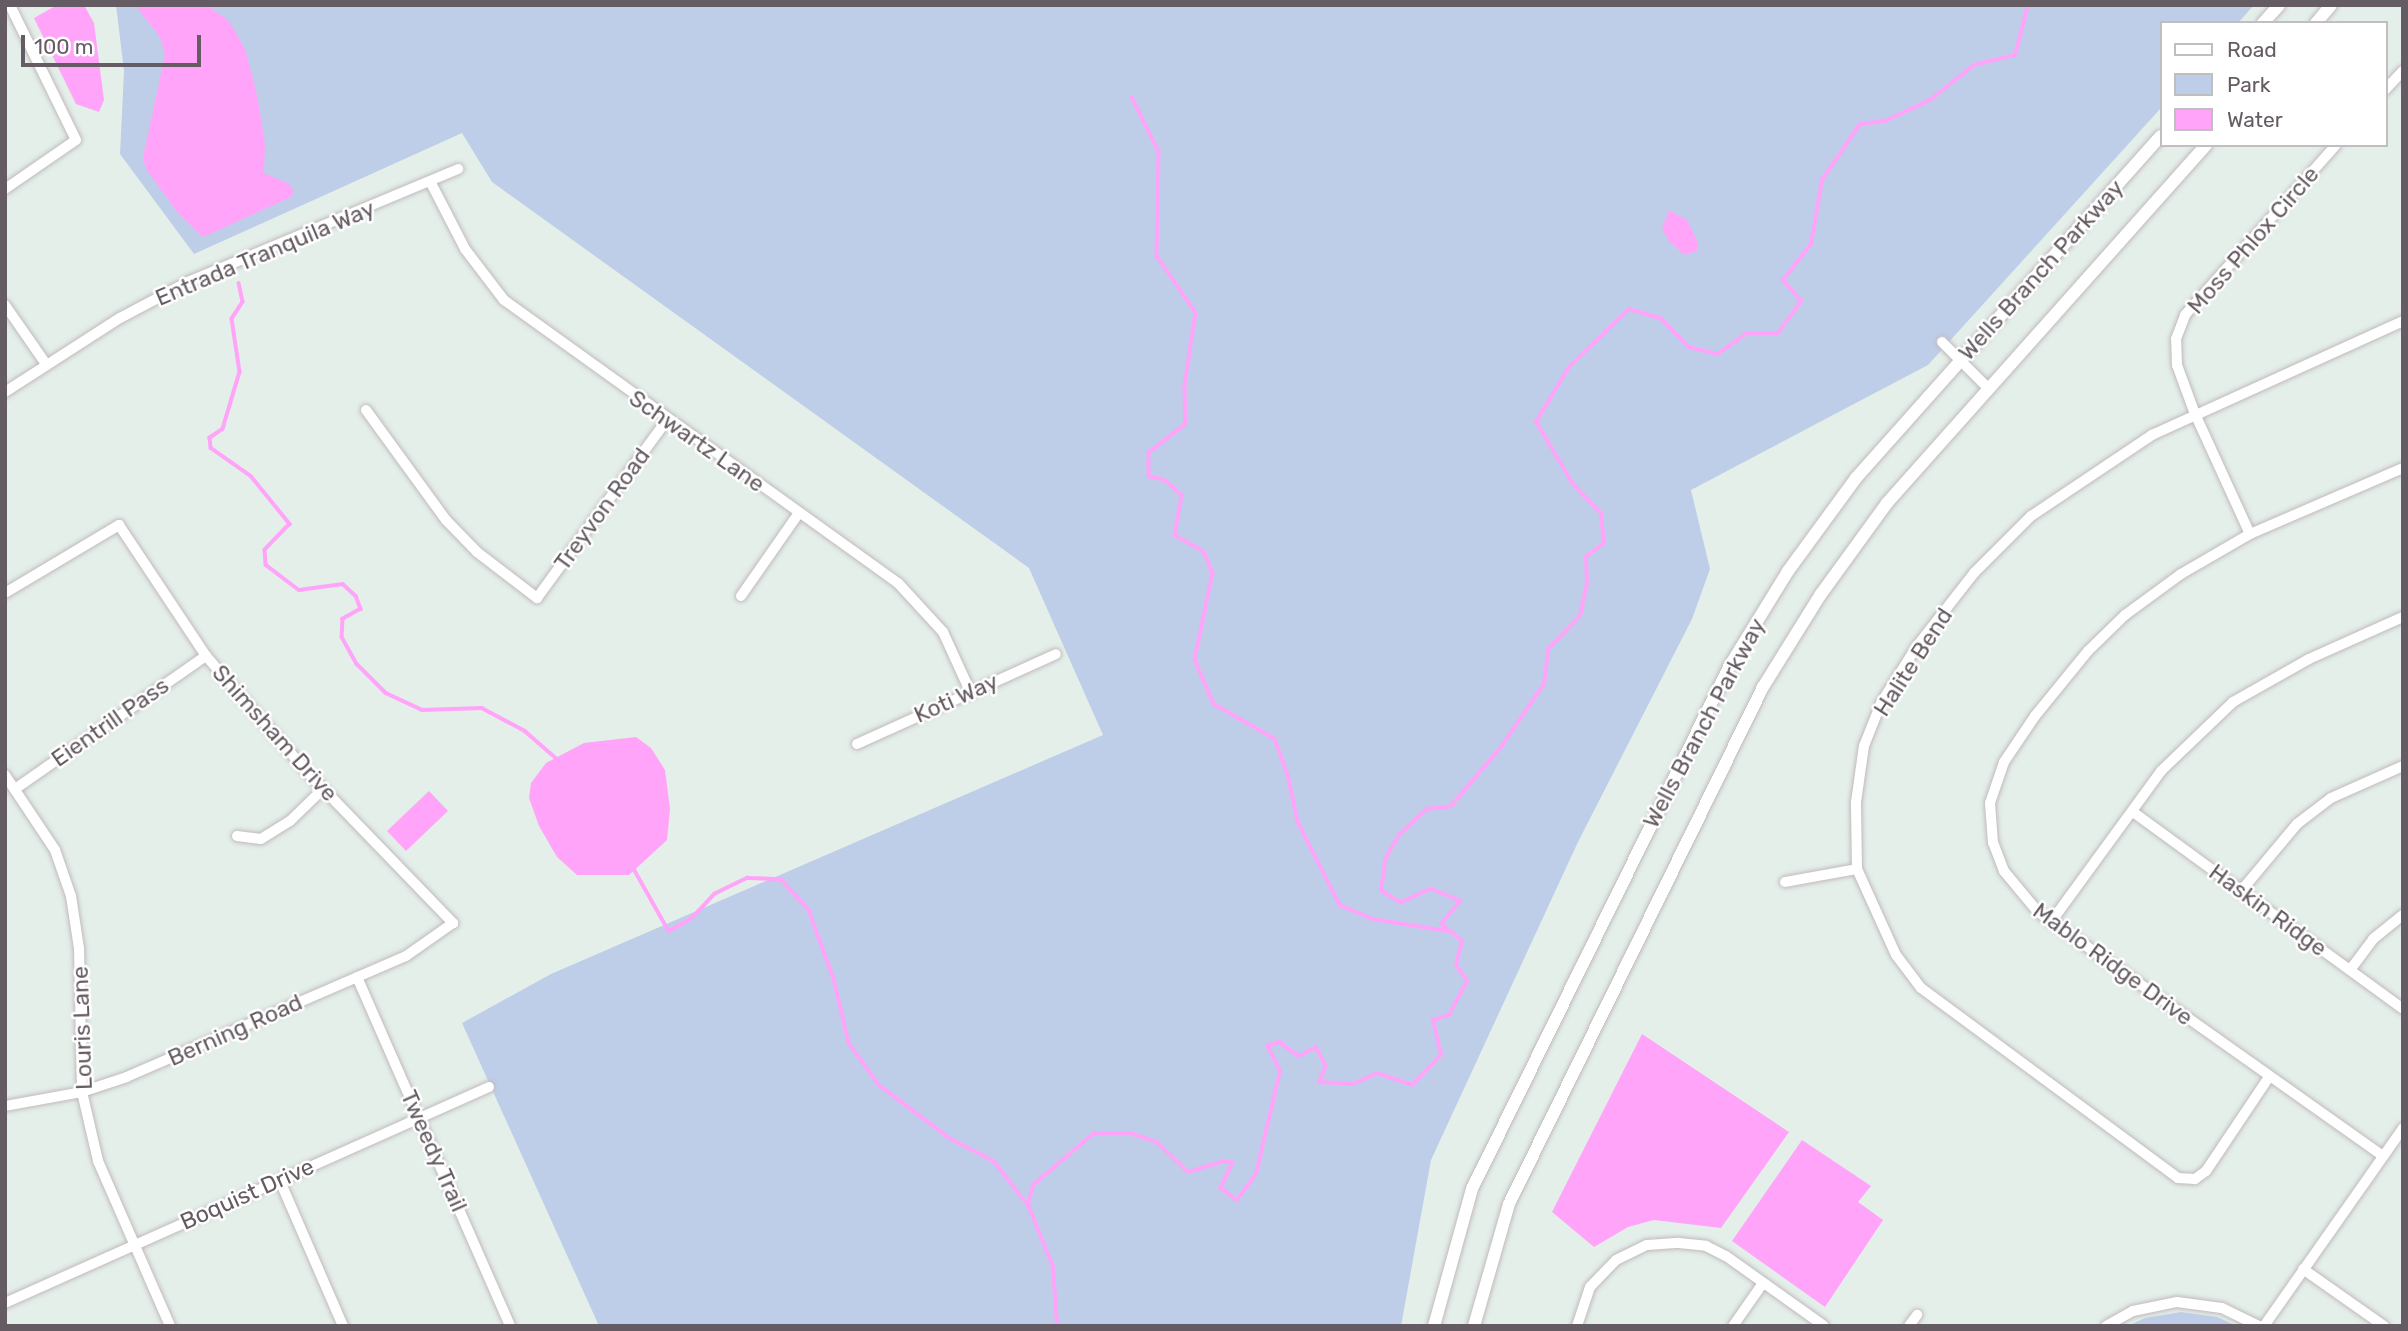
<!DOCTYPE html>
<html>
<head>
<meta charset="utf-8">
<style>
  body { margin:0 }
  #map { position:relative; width:2408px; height:1331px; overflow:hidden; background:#e4efe9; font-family:Rubik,sans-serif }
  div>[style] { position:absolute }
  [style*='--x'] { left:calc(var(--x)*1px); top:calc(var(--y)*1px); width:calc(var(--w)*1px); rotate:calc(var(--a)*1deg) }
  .green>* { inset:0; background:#bfcee8 }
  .water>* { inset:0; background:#ffa4f9 }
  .stream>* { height:3.5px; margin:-1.75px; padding:0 1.75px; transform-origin:1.75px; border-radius:1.75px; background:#ffa4f9 }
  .roads { filter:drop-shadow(0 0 2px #c1b9be) drop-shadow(0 0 2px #c1b9be) }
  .minor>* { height:10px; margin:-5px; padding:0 5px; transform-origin:5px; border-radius:5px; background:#fff }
  .tertiary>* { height:12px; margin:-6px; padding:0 6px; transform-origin:6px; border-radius:6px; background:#fff }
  span { translate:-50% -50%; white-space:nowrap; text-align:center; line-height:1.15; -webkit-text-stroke:5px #fff; paint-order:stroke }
  .street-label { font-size:23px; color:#655c63 }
  .frame { position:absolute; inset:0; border:7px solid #655c63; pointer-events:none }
  .legend { position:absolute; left:2160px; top:21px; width:228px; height:126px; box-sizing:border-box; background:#fff; border:2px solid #c1bec1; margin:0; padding:9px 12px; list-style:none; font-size:21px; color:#655c63 }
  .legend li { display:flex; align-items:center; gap:14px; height:35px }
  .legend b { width:35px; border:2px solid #c1bec1 }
  .scale { position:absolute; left:21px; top:35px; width:180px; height:32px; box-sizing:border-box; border:4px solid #655c63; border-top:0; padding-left:9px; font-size:21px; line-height:24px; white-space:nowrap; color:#655c63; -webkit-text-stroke:5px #fff; paint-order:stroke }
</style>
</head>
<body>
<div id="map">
  <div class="green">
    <i style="clip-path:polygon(116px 5px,2254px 5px,2238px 23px,2161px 23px,2161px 108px,1928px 365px,1691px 490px,1710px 569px,1692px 619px,1578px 842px,1431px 1160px,1401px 1326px,599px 1326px,462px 1023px,551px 974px,1103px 735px,1029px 568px,492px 182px,462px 133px,194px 254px,120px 154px,124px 71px)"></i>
    <i style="clip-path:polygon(2181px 1312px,2217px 1317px,2237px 1326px,2128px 1326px,2145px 1318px)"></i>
  </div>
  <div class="water">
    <i style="clip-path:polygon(57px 5px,84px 5px,94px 23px,104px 100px,99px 112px,76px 104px,34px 18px)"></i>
    <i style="clip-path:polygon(135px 5px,207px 5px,229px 21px,245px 49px,256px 90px,265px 143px,264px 173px,289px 184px,294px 191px,291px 197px,203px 237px,178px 213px,146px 169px,143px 157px,165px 55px,160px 37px)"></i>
    <i style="clip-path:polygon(1669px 210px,1687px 220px,1698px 242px,1697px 251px,1684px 255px,1669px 241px,1662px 229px)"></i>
    <i style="clip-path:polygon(636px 737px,651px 748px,665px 770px,670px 809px,667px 840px,629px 875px,577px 875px,557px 857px,539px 826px,529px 798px,531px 783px,546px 763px,584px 743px)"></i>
    <i style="clip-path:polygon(429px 791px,448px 811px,406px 851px,387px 831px)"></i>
    <i style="clip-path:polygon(1642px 1034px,1789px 1132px,1721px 1228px,1654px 1220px,1628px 1227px,1594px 1247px,1552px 1212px)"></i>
    <i style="clip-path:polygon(1802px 1140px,1871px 1186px,1858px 1202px,1883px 1220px,1825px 1307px,1732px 1241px)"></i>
  </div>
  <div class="stream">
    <i style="--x:1132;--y:97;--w:61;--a:63.9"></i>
    <i style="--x:1159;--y:152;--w:104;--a:91.1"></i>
    <i style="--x:1157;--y:256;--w:69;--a:55.6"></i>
    <i style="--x:1196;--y:313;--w:73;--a:98.7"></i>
    <i style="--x:1185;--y:385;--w:39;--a:89"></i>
    <i style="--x:1186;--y:424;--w:47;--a:141.9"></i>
    <i style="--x:1149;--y:453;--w:23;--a:90"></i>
    <i style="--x:1149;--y:476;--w:16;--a:14"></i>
    <i style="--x:1165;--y:480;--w:23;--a:41"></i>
    <i style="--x:1182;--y:495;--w:41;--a:99.9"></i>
    <i style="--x:1175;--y:535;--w:34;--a:30"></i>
    <i style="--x:1204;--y:552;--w:23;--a:67"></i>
    <i style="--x:1213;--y:573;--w:89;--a:101.7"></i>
    <i style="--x:1195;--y:660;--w:48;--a:66.6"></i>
    <i style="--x:1214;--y:704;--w:70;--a:29.8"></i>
    <i style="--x:1275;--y:739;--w:37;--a:70"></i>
    <i style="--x:1288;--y:774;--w:49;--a:78.2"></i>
    <i style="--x:1298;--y:822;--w:93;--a:63.2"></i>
    <i style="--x:1340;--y:905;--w:36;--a:23"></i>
    <i style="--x:1373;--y:919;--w:75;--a:9.2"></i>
    <i style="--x:239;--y:283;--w:19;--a:78"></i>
    <i style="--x:243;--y:302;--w:20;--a:123"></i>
    <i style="--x:232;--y:319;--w:54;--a:81.4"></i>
    <i style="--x:240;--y:372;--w:59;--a:106.6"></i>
    <i style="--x:223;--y:429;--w:16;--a:145"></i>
    <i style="--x:210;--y:438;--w:10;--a:84"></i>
    <i style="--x:211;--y:448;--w:49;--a:35"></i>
    <i style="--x:251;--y:476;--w:62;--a:50.9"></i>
    <i style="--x:290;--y:524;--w:36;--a:134"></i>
    <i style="--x:265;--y:550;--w:15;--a:86"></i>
    <i style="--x:266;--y:565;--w:41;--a:37.1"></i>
    <i style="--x:299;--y:590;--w:44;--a:-7.8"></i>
    <i style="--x:343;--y:584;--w:18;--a:43"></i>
    <i style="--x:356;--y:596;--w:14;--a:69"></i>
    <i style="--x:361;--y:609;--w:21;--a:151"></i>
    <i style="--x:343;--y:619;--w:18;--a:93"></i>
    <i style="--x:342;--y:637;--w:31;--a:61"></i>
    <i style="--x:357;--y:664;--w:41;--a:45"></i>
    <i style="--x:386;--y:693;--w:40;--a:25"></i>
    <i style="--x:422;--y:710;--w:60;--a:-1.9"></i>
    <i style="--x:482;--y:708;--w:49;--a:28.1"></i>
    <i style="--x:525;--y:731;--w:43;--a:41.2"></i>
    <i style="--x:634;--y:869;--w:71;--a:60.6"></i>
    <i style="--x:669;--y:931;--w:26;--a:-29"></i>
    <i style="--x:692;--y:918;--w:33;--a:-47"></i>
    <i style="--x:714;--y:894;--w:37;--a:-26"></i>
    <i style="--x:747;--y:878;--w:34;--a:2"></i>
    <i style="--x:781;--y:879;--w:42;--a:47.9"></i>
    <i style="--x:809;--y:910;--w:73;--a:70.1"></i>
    <i style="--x:834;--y:979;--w:66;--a:76.8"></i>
    <i style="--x:849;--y:1043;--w:52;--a:54.5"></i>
    <i style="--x:879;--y:1085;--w:90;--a:36.9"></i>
    <i style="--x:951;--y:1139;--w:48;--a:27.1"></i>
    <i style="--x:994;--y:1161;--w:56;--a:52.3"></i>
    <i style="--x:1057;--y:1326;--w:59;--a:-93.9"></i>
    <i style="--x:1053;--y:1267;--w:67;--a:-112"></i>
    <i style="--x:1028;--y:1205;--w:21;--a:-76"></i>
    <i style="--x:1033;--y:1185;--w:80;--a:-40.4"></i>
    <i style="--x:1094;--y:1133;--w:36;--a:0"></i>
    <i style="--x:1130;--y:1133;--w:28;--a:18"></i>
    <i style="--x:1157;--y:1142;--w:43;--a:44.1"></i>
    <i style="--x:1188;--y:1172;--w:37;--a:-17"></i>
    <i style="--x:1223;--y:1161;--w:10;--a:11"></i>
    <i style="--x:1233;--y:1163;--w:28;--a:116"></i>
    <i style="--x:1221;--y:1188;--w:20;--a:37"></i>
    <i style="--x:1237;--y:1200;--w:32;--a:-54"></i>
    <i style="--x:1256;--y:1174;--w:106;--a:-76.9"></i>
    <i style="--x:1280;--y:1071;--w:28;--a:-117"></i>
    <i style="--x:1267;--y:1046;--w:13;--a:-18"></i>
    <i style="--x:1279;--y:1042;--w:24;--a:35"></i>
    <i style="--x:1299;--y:1056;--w:19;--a:-28"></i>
    <i style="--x:1316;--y:1047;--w:21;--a:62"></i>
    <i style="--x:1326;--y:1066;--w:17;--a:111"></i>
    <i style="--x:1320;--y:1082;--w:33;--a:3"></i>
    <i style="--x:1353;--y:1084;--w:27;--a:-24"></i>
    <i style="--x:1378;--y:1073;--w:36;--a:19"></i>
    <i style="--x:1412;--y:1085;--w:42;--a:-46"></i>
    <i style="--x:1441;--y:1055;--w:36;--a:-103"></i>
    <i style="--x:1433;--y:1020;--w:17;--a:-17"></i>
    <i style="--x:1449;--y:1015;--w:38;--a:-62"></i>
    <i style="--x:1467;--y:981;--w:19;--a:-125"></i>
    <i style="--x:1456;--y:965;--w:25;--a:-76"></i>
    <i style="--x:1462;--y:941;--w:27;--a:-141"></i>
    <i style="--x:1441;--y:924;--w:30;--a:-50"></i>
    <i style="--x:1460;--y:901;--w:31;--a:-158"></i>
    <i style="--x:1431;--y:889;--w:33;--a:155"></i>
    <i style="--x:1401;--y:903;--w:23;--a:-149"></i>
    <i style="--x:1381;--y:891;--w:34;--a:-82"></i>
    <i style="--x:1386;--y:857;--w:27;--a:-59"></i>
    <i style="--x:1400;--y:834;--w:37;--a:-43"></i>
    <i style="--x:1427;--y:809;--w:24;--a:-7"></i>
    <i style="--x:1451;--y:806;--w:77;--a:-49.7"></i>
    <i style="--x:1501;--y:747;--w:76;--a:-55.7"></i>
    <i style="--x:1544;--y:684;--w:35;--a:-83"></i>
    <i style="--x:1548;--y:649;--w:46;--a:-45.9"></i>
    <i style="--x:1580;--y:616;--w:33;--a:-78"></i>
    <i style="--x:1587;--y:584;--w:27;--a:-92"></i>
    <i style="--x:1586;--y:557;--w:23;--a:-38"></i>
    <i style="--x:1604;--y:543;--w:29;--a:-96"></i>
    <i style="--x:1601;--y:514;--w:42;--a:-133.1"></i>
    <i style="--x:1572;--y:483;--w:71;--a:-120.5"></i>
    <i style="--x:1536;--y:422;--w:64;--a:-59"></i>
    <i style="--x:1569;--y:367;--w:83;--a:-44"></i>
    <i style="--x:1629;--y:309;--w:33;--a:16"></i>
    <i style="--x:1661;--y:318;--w:40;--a:46"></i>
    <i style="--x:1689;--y:347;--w:30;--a:14"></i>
    <i style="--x:1718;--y:354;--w:36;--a:-36"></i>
    <i style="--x:1747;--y:333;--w:31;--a:0"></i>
    <i style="--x:1778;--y:333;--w:39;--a:-54"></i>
    <i style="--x:1801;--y:301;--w:28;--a:-131"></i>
    <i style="--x:1783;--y:280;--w:46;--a:-52.1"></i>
    <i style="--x:1811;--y:244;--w:65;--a:-80.2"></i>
    <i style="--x:1822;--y:180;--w:68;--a:-55.8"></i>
    <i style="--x:1860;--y:124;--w:25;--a:-7"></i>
    <i style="--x:1885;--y:121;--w:50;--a:-25"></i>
    <i style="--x:1930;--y:100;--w:56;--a:-38.5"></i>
    <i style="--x:1974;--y:65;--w:42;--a:-13.7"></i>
    <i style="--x:2015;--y:55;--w:52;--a:-75.4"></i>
  </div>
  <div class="roads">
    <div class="minor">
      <i style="--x:2385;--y:90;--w:26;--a:-47"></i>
      <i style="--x:431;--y:183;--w:74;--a:62.7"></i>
      <i style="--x:465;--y:249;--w:64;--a:52.6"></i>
      <i style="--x:504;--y:300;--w:485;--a:35.7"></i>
      <i style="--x:898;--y:583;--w:67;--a:47.4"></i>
      <i style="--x:943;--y:632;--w:65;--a:65.4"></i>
      <i style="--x:5;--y:189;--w:86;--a:-34.6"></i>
      <i style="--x:76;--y:140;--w:150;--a:-116.1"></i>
      <i style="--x:5;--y:305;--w:72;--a:55.2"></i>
      <i style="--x:1942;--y:342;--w:65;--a:45"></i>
      <i style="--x:5;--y:392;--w:137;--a:-32.8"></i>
      <i style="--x:120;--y:318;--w:77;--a:-27.9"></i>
      <i style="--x:188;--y:282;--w:293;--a:-22.7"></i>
      <i style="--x:366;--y:410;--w:136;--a:54"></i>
      <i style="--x:446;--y:520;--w:45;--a:45.9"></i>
      <i style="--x:477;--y:552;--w:76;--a:37.5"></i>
      <i style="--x:537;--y:598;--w:220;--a:-53.9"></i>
      <i style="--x:2250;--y:534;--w:132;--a:-114.6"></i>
      <i style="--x:2195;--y:414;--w:52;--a:-110.2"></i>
      <i style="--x:2177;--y:365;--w:26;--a:-92"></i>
      <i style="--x:2176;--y:339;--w:26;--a:-69"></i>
      <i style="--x:2185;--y:315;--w:227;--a:-48.4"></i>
      <i style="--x:5;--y:593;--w:133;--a:-30.8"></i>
      <i style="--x:119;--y:525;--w:157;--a:56.4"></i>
      <i style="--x:206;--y:656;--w:155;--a:48.9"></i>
      <i style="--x:308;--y:773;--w:209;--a:46"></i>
      <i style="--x:453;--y:923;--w:57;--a:144.9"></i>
      <i style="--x:406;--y:956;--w:304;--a:156.6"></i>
      <i style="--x:127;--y:1077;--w:47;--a:161.6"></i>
      <i style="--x:82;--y:1092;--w:78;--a:169.7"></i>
      <i style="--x:741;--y:596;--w:101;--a:-55.1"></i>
      <i style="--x:857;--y:744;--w:218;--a:-24.3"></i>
      <i style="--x:5;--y:775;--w:90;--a:56.3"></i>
      <i style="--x:55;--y:850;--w:49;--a:70.8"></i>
      <i style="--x:71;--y:896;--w:53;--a:81.3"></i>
      <i style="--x:79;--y:948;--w:144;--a:88.8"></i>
      <i style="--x:82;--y:1092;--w:71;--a:76.9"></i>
      <i style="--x:98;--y:1161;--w:180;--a:66.4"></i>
      <i style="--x:15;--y:789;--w:233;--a:-34.9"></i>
      <i style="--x:2133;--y:812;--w:334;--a:36.1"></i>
      <i style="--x:237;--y:836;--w:24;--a:7"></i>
      <i style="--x:261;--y:839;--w:34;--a:-32"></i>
      <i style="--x:290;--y:821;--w:46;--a:-44.1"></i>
      <i style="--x:1785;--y:882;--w:73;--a:-10.2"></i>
      <i style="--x:2241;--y:891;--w:87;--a:-50.1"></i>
      <i style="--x:2297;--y:824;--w:43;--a:-37.4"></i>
      <i style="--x:2331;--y:798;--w:79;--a:-24"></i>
      <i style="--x:2051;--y:922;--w:187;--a:-53.9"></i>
      <i style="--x:2161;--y:771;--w:100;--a:-43.8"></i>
      <i style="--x:2233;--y:702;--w:87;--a:-29.5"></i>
      <i style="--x:2309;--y:659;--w:103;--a:-24.1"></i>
      <i style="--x:2350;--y:970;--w:39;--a:-53"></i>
      <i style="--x:2373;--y:939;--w:38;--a:-39"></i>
      <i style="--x:357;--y:977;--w:381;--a:66.3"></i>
      <i style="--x:2269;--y:1077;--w:113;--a:123.8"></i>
      <i style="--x:2206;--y:1171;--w:14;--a:144"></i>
      <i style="--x:2195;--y:1179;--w:17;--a:-177"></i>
      <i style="--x:2178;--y:1178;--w:320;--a:-143.5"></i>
      <i style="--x:1921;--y:988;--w:41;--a:-127.1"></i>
      <i style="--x:1896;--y:955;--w:94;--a:-114.4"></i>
      <i style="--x:1857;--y:869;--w:67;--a:-90.9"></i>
      <i style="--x:1856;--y:802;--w:57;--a:-81.9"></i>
      <i style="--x:1864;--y:746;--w:46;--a:-68.4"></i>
      <i style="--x:1881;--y:703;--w:67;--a:-57.7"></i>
      <i style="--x:1917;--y:646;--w:93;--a:-52"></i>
      <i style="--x:1974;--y:573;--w:81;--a:-45"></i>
      <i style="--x:2031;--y:516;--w:146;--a:-33.8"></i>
      <i style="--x:2152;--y:435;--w:276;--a:-24.4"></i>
      <i style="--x:2383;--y:1156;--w:423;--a:-144.7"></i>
      <i style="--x:2038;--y:912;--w:53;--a:-129.7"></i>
      <i style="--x:2004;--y:871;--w:30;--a:-111"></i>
      <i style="--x:1993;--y:843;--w:40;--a:-94.3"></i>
      <i style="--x:1990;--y:803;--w:43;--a:-71.1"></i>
      <i style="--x:2004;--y:762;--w:55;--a:-56"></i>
      <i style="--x:2035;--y:716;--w:84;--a:-50.8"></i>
      <i style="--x:2088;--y:651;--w:52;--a:-44.2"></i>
      <i style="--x:2125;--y:615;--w:69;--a:-36.2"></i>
      <i style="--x:2181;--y:574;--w:80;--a:-30.1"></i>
      <i style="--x:2250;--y:534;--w:167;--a:-23.3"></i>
      <i style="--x:280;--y:1181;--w:158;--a:66.5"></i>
      <i style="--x:2303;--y:1269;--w:99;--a:35.1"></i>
      <i style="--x:5;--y:1303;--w:530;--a:-24.05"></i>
      <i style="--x:1577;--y:1326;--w:41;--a:-71.6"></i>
      <i style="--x:1590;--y:1287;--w:37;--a:-46"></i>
      <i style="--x:1616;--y:1260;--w:34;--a:-26"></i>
      <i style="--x:1647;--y:1245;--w:32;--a:-4"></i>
      <i style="--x:1679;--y:1243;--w:27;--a:6"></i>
      <i style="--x:1706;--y:1246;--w:22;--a:27"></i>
      <i style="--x:1726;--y:1256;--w:120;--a:35.5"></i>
      <i style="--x:1733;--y:1326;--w:52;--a:-55.1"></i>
      <i style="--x:1909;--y:1326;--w:14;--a:-54"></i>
      <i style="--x:2106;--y:1326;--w:31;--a:-29"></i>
      <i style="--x:2133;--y:1311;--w:45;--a:-11.6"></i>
      <i style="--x:2177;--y:1302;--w:45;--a:7.6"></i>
      <i style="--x:2222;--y:1308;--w:41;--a:25.9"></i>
      <i style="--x:2264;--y:1326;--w:242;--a:-54.9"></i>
    </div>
    <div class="tertiary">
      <i style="--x:2263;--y:23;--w:24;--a:-48"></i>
      <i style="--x:2316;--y:23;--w:23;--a:-50"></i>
      <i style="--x:1434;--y:1326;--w:142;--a:-74.5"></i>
      <i style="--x:1472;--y:1189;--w:582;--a:-63.79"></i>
      <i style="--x:1729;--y:667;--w:113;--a:-58.4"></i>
      <i style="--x:1788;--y:571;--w:115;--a:-53.8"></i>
      <i style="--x:1856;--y:478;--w:458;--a:-48.3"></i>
      <i style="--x:1474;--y:1326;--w:127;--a:-74"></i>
      <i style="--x:1509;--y:1204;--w:576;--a:-63.84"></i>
      <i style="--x:1763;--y:687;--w:110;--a:-58.1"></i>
      <i style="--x:1821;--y:594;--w:112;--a:-54"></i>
      <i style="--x:1887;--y:503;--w:480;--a:-48.3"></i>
    </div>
  </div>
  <div class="street-label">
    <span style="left:2253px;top:240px;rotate:-49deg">Moss Phlox Circle</span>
    <span style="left:265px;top:253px;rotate:-23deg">Entrada Tranquila Way</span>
    <span style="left:2041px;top:270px;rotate:-48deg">Wells Branch Parkway</span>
    <span style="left:697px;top:441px;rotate:35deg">Schwartz Lane</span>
    <span style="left:602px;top:509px;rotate:-54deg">Treyvon Road</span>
    <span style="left:1913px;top:662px;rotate:-57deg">Halite Bend</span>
    <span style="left:956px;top:698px;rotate:-24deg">Koti Way</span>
    <span style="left:110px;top:722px;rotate:-35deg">Eientrill Pass</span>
    <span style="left:1704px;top:723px;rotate:-62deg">Wells Branch Parkway</span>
    <span style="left:275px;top:733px;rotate:48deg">Shimsham Drive</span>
    <span style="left:2268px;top:910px;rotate:36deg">Haskin Ridge</span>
    <span style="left:2113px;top:964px;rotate:36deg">Mablo Ridge Drive</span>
    <span style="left:82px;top:1028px;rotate:-92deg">Louris Lane</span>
    <span style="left:235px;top:1030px;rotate:-24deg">Berning Road</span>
    <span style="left:434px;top:1151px;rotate:66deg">Tweedy Trail</span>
    <span style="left:247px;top:1194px;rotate:-24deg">Boquist Drive</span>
  </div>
  <div class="frame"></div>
  <ul class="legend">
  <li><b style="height:9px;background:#fff"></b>Road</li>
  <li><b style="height:19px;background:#bfcee8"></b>Park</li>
  <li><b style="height:19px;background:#ffa4f9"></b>Water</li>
  </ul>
  <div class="scale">100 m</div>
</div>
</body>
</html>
